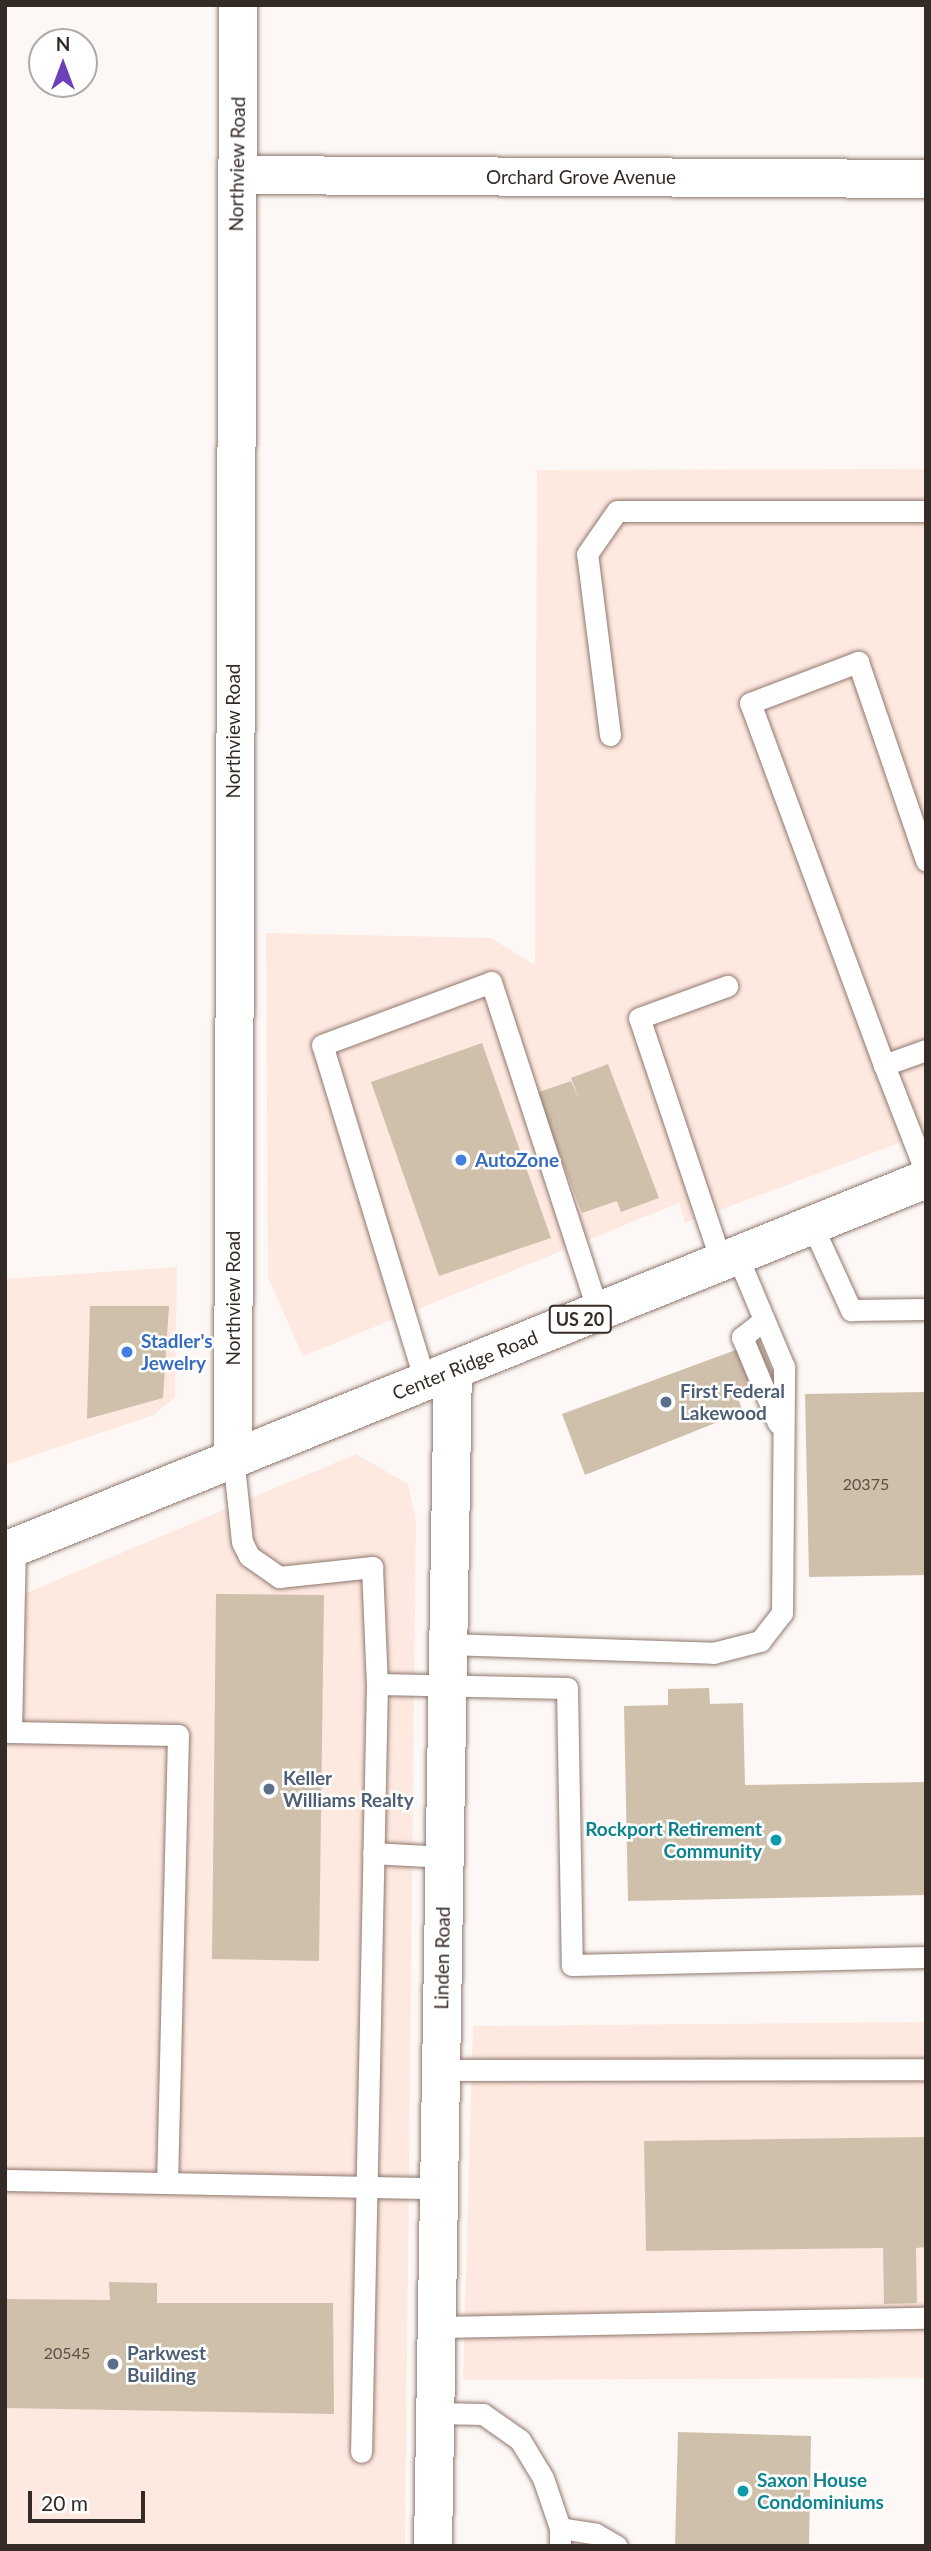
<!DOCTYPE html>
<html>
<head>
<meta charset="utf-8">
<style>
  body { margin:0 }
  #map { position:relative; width:931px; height:2551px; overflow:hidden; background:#fdf8f5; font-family:Lato,sans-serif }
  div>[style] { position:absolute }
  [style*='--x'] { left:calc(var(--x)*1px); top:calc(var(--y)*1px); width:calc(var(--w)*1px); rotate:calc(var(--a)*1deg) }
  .built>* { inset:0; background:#fee9e0 }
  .building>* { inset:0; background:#cfc0ab }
  .roads { filter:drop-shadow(0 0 2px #90786e) drop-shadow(0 0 2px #90786e) }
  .lane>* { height:21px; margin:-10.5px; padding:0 10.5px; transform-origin:10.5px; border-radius:10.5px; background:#fff }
  .street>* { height:38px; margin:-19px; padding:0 19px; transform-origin:19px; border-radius:19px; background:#fff }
  .primary>* { height:38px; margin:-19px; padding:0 19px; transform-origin:19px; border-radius:19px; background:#fff }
  .dots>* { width:19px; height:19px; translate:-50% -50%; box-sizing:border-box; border:4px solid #fff; border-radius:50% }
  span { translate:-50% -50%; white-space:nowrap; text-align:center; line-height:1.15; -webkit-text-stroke:5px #fff; paint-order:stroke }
  .number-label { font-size:16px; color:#5c5047 }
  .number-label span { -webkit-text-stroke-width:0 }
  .shield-label span { padding:2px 5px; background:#fff; border:2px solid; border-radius:5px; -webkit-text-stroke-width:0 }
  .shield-label { font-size:18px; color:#352b26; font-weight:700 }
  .street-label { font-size:19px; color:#352b26 }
  .shop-label { font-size:19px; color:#366cbe; font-weight:700 }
  .left { translate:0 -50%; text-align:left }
  .service-label { font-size:19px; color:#4e5e75; font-weight:700 }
  .culture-label { font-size:19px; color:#0d838f; font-weight:700 }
  .right { translate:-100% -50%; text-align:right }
  .frame { position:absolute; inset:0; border:7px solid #352b26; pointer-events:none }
  .north { position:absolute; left:28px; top:28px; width:70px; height:70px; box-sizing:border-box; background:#fff; border:2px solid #aeaaa8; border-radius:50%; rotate:0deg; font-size:19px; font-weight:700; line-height:28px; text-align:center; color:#352b26 }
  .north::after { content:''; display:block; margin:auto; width:24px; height:32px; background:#6b40b9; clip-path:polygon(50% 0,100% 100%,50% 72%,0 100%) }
  .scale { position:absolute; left:28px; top:2491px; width:117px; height:32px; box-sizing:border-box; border:4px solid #352b26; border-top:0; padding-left:9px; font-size:21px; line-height:24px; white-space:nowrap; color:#352b26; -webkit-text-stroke:5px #fff; paint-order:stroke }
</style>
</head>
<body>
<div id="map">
  <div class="built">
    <i style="clip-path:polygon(926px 469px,926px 1133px,685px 1223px,679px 1203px,303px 1356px,268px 1278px,266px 933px,491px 938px,535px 965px,537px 470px)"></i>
    <i style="clip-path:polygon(177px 1267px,175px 1397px,154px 1415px,5px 1465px,5px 1279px)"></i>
    <i style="clip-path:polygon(356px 1454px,408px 1484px,416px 1519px,405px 2546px,5px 2546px,5px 1602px)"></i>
    <i style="clip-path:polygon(926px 2022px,926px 2378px,463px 2380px,473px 2026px)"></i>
  </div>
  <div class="building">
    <i style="clip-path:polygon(482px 1043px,551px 1238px,439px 1276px,371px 1082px)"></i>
    <i style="clip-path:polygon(608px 1064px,659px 1198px,621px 1212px,617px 1201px,582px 1213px,536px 1093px,571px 1081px,580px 1101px,571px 1078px)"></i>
    <i style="clip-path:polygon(90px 1306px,169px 1306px,163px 1398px,87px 1419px)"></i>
    <i style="clip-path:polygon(760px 1341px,775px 1377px,736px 1392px,743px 1412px,585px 1475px,562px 1414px)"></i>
    <i style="clip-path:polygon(926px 1392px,926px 1575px,809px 1577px,805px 1394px)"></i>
    <i style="clip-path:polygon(216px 1594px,324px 1595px,319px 1961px,212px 1959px)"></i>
    <i style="clip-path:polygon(709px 1688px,710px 1704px,743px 1703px,745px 1785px,926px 1782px,926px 1895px,628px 1901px,624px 1706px,668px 1705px,668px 1689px)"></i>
    <i style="clip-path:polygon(926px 2137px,926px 2247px,916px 2248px,917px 2303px,884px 2304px,883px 2248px,646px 2251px,644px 2141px)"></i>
    <i style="clip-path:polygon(109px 2282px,157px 2283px,157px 2303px,333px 2303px,334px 2414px,5px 2408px,5px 2299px,110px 2300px)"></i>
    <i style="clip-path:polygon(678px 2432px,811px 2436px,809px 2546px,675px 2546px)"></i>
  </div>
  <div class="roads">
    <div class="lane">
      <i style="--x:610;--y:735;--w:182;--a:-97.2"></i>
      <i style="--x:587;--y:554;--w:52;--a:-55.1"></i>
      <i style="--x:617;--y:511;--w:309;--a:0"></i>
      <i style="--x:926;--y:1050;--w:45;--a:160.3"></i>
      <i style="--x:884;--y:1065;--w:116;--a:68.7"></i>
      <i style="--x:884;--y:1065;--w:386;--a:-110.3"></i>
      <i style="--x:750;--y:703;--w:116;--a:-20.8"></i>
      <i style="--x:858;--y:662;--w:210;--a:71.1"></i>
      <i style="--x:812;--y:1225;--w:94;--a:65.4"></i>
      <i style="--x:851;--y:1310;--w:75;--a:-0.8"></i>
      <i style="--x:721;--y:1261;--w:256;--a:-108.6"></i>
      <i style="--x:639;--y:1018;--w:94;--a:-20"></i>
      <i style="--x:764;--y:1320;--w:28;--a:142"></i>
      <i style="--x:742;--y:1337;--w:93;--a:67.3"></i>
      <i style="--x:425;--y:1381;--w:351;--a:-107"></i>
      <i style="--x:322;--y:1045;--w:180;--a:-20.4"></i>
      <i style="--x:491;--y:982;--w:346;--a:72"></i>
      <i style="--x:233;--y:1456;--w:86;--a:84"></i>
      <i style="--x:242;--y:1542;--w:16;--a:63"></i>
      <i style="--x:249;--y:1556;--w:37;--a:35"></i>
      <i style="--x:279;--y:1577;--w:94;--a:-6.1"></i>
      <i style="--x:372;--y:1567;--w:117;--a:87.6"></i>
      <i style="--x:377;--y:1684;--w:768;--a:91.19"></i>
      <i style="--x:447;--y:1644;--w:266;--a:1.9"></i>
      <i style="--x:713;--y:1653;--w:49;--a:-14.3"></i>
      <i style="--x:760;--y:1641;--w:36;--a:-52"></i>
      <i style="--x:782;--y:1613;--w:246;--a:-89.5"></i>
      <i style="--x:784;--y:1367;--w:121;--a:-112.8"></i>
      <i style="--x:377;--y:1684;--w:190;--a:1.2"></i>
      <i style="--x:567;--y:1688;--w:277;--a:89"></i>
      <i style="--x:572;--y:1965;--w:354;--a:-1.3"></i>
      <i style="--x:5;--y:1732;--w:173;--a:1"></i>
      <i style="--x:178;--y:1735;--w:447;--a:91.4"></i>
      <i style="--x:11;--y:1732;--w:185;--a:-88.8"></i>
      <i style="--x:373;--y:1853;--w:71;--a:3.2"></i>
      <i style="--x:440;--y:2070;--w:486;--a:-0.1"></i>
      <i style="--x:5;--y:2180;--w:434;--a:1.1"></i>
      <i style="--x:437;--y:2327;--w:489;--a:-1.1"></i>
      <i style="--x:435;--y:2413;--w:48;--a:1.2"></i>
      <i style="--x:483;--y:2414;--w:45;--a:35.1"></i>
      <i style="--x:520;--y:2440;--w:44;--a:58.8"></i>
      <i style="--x:543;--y:2478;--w:53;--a:71.2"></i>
      <i style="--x:560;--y:2528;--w:18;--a:90"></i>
      <i style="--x:560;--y:2528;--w:36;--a:9"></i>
      <i style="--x:596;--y:2534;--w:24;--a:30"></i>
    </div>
    <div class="street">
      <i style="--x:237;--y:175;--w:689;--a:0.33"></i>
      <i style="--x:233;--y:1456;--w:1451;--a:-89.8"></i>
      <i style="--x:433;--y:2546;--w:1176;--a:-89.03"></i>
    </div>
    <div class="primary">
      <i style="--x:5;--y:1551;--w:993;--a:-21.99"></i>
    </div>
  </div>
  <div class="dots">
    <i style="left:461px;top:1160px;background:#3f7fe0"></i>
    <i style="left:127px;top:1352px;background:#3f7fe0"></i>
    <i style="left:666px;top:1402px;background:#5c6f8a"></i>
    <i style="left:269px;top:1789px;background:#5c6f8a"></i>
    <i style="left:776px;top:1840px;background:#0f9aa8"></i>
    <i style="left:113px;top:2364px;background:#5c6f8a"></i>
    <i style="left:743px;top:2491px;background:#0f9aa8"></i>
  </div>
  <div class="number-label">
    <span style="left:866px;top:1484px">20375</span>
    <span style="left:67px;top:2353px">20545</span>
  </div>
  <div class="shield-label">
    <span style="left:580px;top:1319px">US 20</span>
  </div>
  <div class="street-label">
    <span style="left:237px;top:164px;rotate:-89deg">Northview Road</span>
    <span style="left:581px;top:177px">Orchard Grove Avenue</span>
    <span style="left:233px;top:731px;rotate:-90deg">Northview Road</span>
    <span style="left:233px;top:1298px;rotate:-90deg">Northview Road</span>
    <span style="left:465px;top:1365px;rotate:-22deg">Center Ridge Road</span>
    <span style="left:442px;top:1958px;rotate:-89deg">Linden Road</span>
  </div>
  <div class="shop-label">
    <span class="left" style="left:475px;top:1160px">AutoZone</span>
    <span class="left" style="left:141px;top:1352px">Stadler's<br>Jewelry</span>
  </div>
  <div class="service-label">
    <span class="left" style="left:680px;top:1402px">First Federal<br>Lakewood</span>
    <span class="left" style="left:283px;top:1789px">Keller<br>Williams Realty</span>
    <span class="left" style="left:127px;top:2364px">Parkwest<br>Building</span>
  </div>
  <div class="culture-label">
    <span class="right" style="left:762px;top:1840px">Rockport Retirement<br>Community</span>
    <span class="left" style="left:757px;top:2491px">Saxon House<br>Condominiums</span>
  </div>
  <div class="frame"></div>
  <div class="north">N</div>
  <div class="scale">20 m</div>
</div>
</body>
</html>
